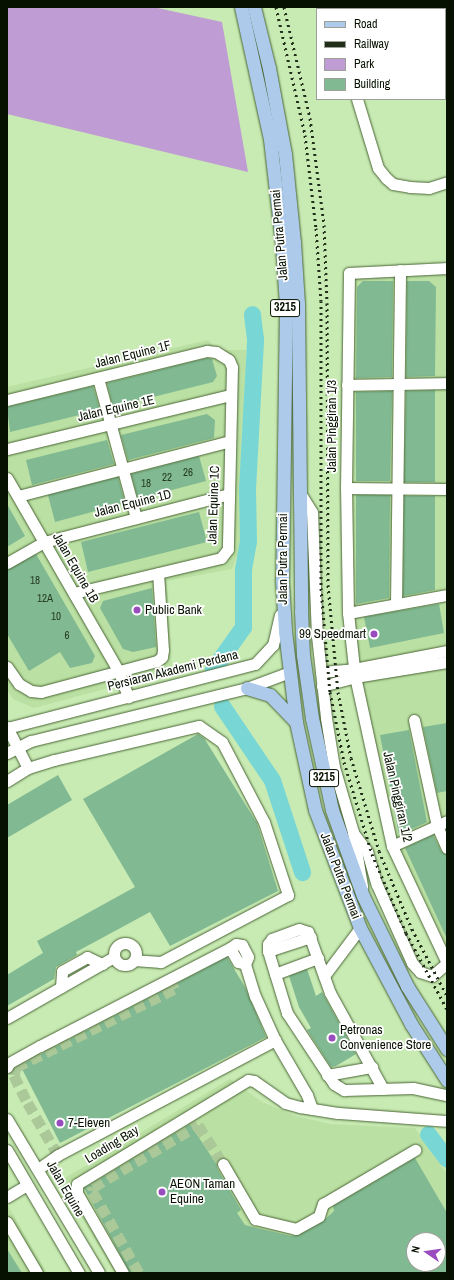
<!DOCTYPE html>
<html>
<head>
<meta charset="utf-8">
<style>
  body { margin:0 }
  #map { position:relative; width:454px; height:1280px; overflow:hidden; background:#c8eab3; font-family:"Archivo Narrow",sans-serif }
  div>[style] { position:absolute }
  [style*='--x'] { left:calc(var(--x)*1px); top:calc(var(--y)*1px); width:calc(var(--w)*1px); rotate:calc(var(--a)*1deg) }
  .built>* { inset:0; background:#bbe0a3 }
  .green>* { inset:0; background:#c09cd4 }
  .river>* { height:17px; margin:-8.5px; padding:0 8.5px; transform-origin:8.5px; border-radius:8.5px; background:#78d7d5 }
  .building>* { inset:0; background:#81b992 }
  .minor-tunnel>* { height:11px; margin-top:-5.5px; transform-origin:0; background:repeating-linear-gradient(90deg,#abc998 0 11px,transparent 0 16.5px) }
  .roads { filter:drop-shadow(0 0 1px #496535) drop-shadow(0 0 1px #496535) }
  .minor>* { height:11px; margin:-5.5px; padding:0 5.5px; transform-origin:5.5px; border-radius:5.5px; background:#fff }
  .minor>.ring { margin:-5.5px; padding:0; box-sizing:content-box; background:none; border:11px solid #fff; border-radius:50% }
  .major>* { height:13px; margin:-6.5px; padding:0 6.5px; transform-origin:6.5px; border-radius:6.5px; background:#adcaeb }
  .rail>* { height:3px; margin-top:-1.5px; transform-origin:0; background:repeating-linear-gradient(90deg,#212e19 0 2px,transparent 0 6px) }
  .dots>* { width:11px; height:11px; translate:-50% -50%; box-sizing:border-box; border:2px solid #fff; border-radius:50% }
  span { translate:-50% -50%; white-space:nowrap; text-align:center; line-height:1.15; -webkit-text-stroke:3.5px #fff; paint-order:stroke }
  .number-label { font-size:11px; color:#263b25 }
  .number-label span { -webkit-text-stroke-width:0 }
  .shield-label span { padding:1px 3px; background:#fff; border:1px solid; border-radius:3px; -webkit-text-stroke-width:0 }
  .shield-label { font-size:12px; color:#071101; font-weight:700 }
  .street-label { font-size:13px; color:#071101 }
  .poi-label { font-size:13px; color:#071101 }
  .left { translate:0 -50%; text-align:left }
  .right { translate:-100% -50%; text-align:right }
  .frame { position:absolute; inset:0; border:8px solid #071101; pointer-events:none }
  .legend { position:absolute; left:316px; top:8px; width:130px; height:92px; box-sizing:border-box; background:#fff; border:1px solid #9ca099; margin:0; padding:5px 7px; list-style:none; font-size:12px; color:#071101 }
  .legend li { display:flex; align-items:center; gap:8px; height:20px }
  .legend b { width:20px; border:1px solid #9ca099 }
  .north { position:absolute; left:406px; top:1232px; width:40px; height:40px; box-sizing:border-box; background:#fff; border:1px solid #9ca099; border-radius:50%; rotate:283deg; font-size:11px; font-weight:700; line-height:16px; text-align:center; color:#071101 }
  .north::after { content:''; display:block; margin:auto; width:14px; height:18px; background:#994cbd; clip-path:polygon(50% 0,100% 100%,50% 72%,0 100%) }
</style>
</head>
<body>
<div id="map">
  <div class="built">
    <i style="clip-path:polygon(447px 275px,446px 591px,447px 946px,398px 846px,358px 663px,353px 607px,353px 279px)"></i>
    <i style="clip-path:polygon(208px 340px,217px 350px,246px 350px,242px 544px,232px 569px,167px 581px,172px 671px,34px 708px,13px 699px,7px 690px,7px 387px)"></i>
    <i style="clip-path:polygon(evenodd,230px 1079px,262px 1102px,296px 1116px,330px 1124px,415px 1128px,447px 1174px,447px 1273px,115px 1273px,60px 1181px,230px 1079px,414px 1240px,438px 1240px,438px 1264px,414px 1264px,414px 1240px)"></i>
    <i style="clip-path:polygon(7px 1204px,47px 1273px,7px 1273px)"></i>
  </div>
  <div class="green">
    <i style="clip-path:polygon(7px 7px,153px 7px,222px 22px,248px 172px,7px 114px)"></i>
  </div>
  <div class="river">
    <i style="--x:213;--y:669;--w:52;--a:-54.5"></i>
    <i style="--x:243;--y:627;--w:58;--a:-90"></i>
    <i style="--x:243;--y:569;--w:28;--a:-80"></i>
    <i style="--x:248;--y:541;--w:52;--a:-91.1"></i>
    <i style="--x:247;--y:489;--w:150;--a:-86.9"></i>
    <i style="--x:255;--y:339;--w:25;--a:-97"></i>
    <i style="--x:222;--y:706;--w:89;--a:56"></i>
    <i style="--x:272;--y:780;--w:97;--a:71.9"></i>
    <i style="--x:428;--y:1134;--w:31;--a:53"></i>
  </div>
  <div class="building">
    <i style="clip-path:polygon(363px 281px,393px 281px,392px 377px,356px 378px,357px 287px)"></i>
    <i style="clip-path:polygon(407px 281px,429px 281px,436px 287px,435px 376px,406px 377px)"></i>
    <i style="clip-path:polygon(207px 358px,212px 359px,217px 376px,213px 382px,113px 407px,107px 383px)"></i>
    <i style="clip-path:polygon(93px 386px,100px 410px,10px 432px,7px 407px)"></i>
    <i style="clip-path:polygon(435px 390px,435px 482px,404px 482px,406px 391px)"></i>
    <i style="clip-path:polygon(392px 391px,390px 481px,356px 481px,356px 392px)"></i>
    <i style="clip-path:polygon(207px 414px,215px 420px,214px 438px,128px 460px,121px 435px)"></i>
    <i style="clip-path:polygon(107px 440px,114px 464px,32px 485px,26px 460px)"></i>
    <i style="clip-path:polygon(199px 456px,206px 481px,138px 499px,131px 474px)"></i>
    <i style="clip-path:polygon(118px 477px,125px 503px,55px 522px,48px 495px)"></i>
    <i style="clip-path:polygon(356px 495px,390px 495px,389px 598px,356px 604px)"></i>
    <i style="clip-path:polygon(404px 496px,435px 496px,435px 590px,403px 596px)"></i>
    <i style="clip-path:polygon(7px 504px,25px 536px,7px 547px)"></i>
    <i style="clip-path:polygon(199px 512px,207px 542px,88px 572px,81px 542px)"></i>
    <i style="clip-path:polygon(36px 554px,95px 656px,92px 663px,70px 668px,60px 652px,29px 671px,7px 634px,7px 570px)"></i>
    <i style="clip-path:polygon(152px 588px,156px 647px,133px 652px,123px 649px,100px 608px,103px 601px)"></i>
    <i style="clip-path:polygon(439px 604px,444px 633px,370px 648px,364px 617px)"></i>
    <i style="clip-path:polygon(447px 723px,447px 791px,437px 793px,423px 727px)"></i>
    <i style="clip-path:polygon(409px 730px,427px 822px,399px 835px,380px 735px)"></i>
    <i style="clip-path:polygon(198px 734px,204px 738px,257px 823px,278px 891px,170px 946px,150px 912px,76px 952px,77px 955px,56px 967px,54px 979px,7px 1006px,7px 975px,43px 953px,37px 941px,135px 887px,83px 799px)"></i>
    <i style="clip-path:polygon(58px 775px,72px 800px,7px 838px,7px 805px)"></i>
    <i style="clip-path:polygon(433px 835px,441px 851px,447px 855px,447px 939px,405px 848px)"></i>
    <i style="clip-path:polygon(227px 957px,245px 987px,266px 1037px,60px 1143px,20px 1065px)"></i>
    <i style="clip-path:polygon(307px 969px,316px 996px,322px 992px,356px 1054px,336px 1066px,331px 1067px,307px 1030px,311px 1028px,299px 1007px,289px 976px)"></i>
    <i style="clip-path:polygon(evenodd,190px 1124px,215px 1162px,217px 1160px,217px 1168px,241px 1210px,237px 1213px,245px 1225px,291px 1236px,299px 1235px,322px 1222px,334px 1211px,333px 1206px,415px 1158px,447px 1213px,447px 1273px,130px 1273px,84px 1188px,190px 1124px,414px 1240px,438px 1240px,438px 1264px,414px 1264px,414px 1240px)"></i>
    <i style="clip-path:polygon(7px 1249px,22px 1273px,7px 1273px)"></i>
  </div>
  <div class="minor-tunnel">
    <i style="--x:58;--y:1155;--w:64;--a:-120.2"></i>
    <i style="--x:26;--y:1100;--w:28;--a:-116"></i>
    <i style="--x:14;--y:1075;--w:8;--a:-76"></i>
    <i style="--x:16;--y:1067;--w:176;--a:-26.3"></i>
    <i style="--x:174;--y:989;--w:11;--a:-112"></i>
    <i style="--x:139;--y:1273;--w:95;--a:-119.8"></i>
    <i style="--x:92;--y:1191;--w:4;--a:-76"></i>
    <i style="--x:93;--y:1187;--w:122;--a:-30.6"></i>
    <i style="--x:198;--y:1125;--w:46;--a:57.3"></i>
  </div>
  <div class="roads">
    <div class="minor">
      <i style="--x:357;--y:99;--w:72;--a:73.1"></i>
      <i style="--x:378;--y:168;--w:13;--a:51"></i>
      <i style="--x:386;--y:178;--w:9;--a:41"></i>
      <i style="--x:393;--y:184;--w:17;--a:10"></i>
      <i style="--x:410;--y:187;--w:19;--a:3"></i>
      <i style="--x:429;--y:188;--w:19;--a:-18"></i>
      <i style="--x:98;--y:378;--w:145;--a:74.8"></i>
      <i style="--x:347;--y:385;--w:100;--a:-1.1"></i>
      <i style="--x:7;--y:400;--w:206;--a:-13.8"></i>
      <i style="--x:207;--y:351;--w:9;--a:6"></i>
      <i style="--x:216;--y:352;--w:15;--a:32"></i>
      <i style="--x:229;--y:360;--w:8;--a:67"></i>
      <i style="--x:232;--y:367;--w:182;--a:91.3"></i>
      <i style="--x:228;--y:549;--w:11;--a:128"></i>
      <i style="--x:221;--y:558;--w:151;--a:166.6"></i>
      <i style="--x:7;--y:449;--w:230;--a:-13.6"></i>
      <i style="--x:7;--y:478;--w:224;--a:60"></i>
      <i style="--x:119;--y:672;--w:27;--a:70"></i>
      <i style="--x:346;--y:488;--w:101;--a:0.6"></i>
      <i style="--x:300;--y:493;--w:22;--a:58"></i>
      <i style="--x:312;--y:512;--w:124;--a:87.7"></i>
      <i style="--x:317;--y:636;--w:82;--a:83.7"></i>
      <i style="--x:326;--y:718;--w:50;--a:80.7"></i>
      <i style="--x:334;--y:767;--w:68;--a:73.7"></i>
      <i style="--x:353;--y:832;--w:55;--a:80.5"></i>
      <i style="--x:18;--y:496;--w:219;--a:-14.5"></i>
      <i style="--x:7;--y:563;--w:43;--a:-29.6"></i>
      <i style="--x:44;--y:542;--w:191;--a:-14.5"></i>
      <i style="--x:396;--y:604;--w:334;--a:-89.3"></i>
      <i style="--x:348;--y:613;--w:101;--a:-10.3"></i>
      <i style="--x:7;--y:667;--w:21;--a:55"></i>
      <i style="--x:19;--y:684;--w:14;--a:30"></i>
      <i style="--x:31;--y:691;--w:10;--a:6"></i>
      <i style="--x:41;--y:692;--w:120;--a:-15"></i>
      <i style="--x:157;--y:661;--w:6;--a:-39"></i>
      <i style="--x:162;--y:657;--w:7;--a:-82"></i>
      <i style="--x:163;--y:650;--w:77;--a:-93.7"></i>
      <i style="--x:321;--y:672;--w:33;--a:-5"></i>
      <i style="--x:354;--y:669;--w:95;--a:-11"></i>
      <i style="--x:322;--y:686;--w:34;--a:-15"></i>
      <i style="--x:355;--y:677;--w:93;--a:-9.3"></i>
      <i style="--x:414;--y:720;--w:108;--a:77.8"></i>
      <i style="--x:437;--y:826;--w:24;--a:66"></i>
      <i style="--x:7;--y:727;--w:46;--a:62.9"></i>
      <i style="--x:28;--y:768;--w:27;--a:-17"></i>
      <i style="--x:54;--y:760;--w:149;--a:-13.2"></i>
      <i style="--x:199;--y:726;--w:28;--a:35"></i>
      <i style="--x:222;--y:742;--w:90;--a:62.3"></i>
      <i style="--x:264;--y:822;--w:77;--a:71.8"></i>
      <i style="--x:288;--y:895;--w:144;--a:152.2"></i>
      <i style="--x:161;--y:962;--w:27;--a:-176"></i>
      <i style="--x:7;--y:728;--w:256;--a:-14.5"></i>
      <i style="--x:255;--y:664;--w:26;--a:-47"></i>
      <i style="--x:273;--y:645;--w:31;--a:-77"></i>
      <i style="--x:7;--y:753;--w:27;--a:-27"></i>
      <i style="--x:31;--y:741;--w:222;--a:-13.8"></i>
      <i style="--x:247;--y:688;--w:46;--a:-20.4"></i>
      <i style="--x:7;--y:781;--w:25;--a:-32"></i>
      <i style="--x:354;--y:834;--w:21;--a:53"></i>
      <i style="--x:367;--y:851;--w:35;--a:74"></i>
      <i style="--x:377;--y:885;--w:85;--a:65.8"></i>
      <i style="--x:412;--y:963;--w:12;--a:48"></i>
      <i style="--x:420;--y:972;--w:13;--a:18"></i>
      <i style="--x:432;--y:976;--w:20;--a:-41"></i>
      <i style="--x:392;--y:846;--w:60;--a:-24.4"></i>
      <i class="ring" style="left:114px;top:943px;width:11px;height:11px"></i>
      <i style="--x:236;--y:944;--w:6;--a:9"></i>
      <i style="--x:242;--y:945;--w:13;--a:63"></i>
      <i style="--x:248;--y:957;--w:8;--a:113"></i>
      <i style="--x:245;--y:964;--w:7;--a:-164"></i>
      <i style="--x:238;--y:962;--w:16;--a:-120"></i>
      <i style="--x:230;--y:948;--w:7;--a:-34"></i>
      <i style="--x:268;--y:951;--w:45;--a:-18"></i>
      <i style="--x:447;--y:963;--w:129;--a:-115.2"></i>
      <i style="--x:392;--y:846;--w:173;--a:-102.3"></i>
      <i style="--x:355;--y:677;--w:64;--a:-96.2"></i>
      <i style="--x:348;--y:613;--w:125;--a:-90.9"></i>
      <i style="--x:346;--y:488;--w:215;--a:-89.2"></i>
      <i style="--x:349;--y:273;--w:98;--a:-2.9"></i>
      <i style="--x:245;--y:964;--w:34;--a:73"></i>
      <i style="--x:255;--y:996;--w:48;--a:65.6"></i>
      <i style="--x:275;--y:1040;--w:64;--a:59.8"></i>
      <i style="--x:307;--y:1095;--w:15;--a:70"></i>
      <i style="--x:275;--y:974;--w:46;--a:-20.4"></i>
      <i style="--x:324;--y:976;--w:60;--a:-53.1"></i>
      <i style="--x:61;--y:987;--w:16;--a:-86"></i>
      <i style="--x:62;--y:971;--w:29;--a:-29"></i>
      <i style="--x:87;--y:957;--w:17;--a:25"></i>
      <i style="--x:7;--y:1018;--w:123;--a:-29.7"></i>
      <i style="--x:7;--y:1067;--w:4;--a:-63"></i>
      <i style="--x:9;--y:1063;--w:35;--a:-29"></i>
      <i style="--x:40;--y:1046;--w:214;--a:-27.3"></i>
      <i style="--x:327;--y:1075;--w:46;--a:-10.1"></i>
      <i style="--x:383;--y:1089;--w:110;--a:-118.9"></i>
      <i style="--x:330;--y:993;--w:65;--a:-109.8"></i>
      <i style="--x:308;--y:932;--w:9;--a:-162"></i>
      <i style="--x:299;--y:929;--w:29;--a:160"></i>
      <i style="--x:272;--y:939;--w:6;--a:129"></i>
      <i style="--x:268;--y:944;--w:7;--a:90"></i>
      <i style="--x:268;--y:951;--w:65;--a:73"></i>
      <i style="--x:287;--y:1013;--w:85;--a:56.5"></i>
      <i style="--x:334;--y:1084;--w:12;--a:31"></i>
      <i style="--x:344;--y:1090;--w:69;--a:-1.7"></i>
      <i style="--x:413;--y:1088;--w:35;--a:12"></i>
      <i style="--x:7;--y:1119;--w:179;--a:59.1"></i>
      <i style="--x:7;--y:1150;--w:143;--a:59.7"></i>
      <i style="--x:223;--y:1164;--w:64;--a:59.8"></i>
      <i style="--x:255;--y:1219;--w:42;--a:13.7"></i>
      <i style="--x:296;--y:1229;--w:26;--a:-29"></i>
      <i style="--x:319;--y:1216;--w:13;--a:-72"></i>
      <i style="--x:323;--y:1204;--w:107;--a:-30.4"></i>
      <i style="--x:38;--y:1169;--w:24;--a:-35"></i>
      <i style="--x:58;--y:1155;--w:246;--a:-27.9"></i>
      <i style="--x:7;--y:1197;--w:23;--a:-31"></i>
      <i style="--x:7;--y:1222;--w:59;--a:59.5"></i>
      <i style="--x:123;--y:1273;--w:92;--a:-119.9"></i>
      <i style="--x:77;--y:1193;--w:9;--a:-90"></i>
      <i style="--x:77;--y:1184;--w:200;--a:-31.3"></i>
      <i style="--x:248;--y:1080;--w:6;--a:9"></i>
      <i style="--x:254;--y:1081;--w:38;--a:35"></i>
      <i style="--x:285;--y:1103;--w:16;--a:15"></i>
      <i style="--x:300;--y:1107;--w:38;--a:9"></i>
      <i style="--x:338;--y:1113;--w:109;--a:4.2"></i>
    </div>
    <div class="major">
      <i style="--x:241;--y:7;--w:135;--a:77.6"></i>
      <i style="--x:270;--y:139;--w:107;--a:83.5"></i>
      <i style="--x:282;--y:245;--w:60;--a:86.2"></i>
      <i style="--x:286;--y:305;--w:275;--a:90.8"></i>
      <i style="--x:282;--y:580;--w:51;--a:86.6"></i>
      <i style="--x:285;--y:631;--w:92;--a:83.1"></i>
      <i style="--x:296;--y:722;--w:90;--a:77.8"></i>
      <i style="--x:315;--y:810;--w:126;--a:69.1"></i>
      <i style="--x:360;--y:928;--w:109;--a:62"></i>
      <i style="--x:411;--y:1024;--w:67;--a:57.3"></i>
      <i style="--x:254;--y:7;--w:63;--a:76.2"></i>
      <i style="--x:269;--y:68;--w:87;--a:79.5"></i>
      <i style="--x:285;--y:154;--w:88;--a:84.2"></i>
      <i style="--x:294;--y:242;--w:62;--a:86.3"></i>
      <i style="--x:298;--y:304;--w:307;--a:89.4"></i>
      <i style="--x:301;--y:611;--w:44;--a:87.4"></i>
      <i style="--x:303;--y:655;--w:64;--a:81.9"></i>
      <i style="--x:312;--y:718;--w:94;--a:77.7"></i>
      <i style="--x:332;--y:810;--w:91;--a:70.2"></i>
      <i style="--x:363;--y:896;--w:100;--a:63.9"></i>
      <i style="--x:407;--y:986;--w:75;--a:57.6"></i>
      <i style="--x:247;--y:688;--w:24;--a:17"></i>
      <i style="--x:270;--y:695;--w:37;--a:46"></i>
    </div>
  </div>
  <div class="rail">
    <i style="--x:276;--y:7;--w:131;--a:77.2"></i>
    <i style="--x:305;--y:135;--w:94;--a:83.3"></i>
    <i style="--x:316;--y:228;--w:73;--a:86.1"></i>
    <i style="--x:321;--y:301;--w:287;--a:90"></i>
    <i style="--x:321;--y:588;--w:104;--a:85.1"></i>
    <i style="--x:330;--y:692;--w:71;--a:78.7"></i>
    <i style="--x:344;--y:762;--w:96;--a:73.1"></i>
    <i style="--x:372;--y:854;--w:86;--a:66.7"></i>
    <i style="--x:406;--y:933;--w:86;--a:61.7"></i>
    <i style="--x:284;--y:7;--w:114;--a:76.8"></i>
    <i style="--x:310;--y:118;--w:108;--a:82.5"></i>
    <i style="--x:324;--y:225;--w:78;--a:87.8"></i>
    <i style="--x:327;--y:303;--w:282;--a:89.8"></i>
    <i style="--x:328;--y:585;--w:107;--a:84.7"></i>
    <i style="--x:338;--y:692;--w:67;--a:78.9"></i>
    <i style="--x:351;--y:758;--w:97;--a:73.2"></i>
    <i style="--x:379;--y:851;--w:85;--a:67.1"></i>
    <i style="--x:412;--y:929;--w:76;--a:62.4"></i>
  </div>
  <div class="dots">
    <i style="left:137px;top:610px;background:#994cbd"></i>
    <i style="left:374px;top:634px;background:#994cbd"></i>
    <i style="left:332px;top:1038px;background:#994cbd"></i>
    <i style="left:60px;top:1123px;background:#994cbd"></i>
    <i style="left:162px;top:1192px;background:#994cbd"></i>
  </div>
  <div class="number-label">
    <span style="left:188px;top:472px">26</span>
    <span style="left:167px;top:477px">22</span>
    <span style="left:146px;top:483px">18</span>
    <span style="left:35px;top:580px">18</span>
    <span style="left:45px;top:598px">12A</span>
    <span style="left:56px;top:616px">10</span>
    <span style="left:67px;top:635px">6</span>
  </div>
  <div class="shield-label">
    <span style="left:285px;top:308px">3215</span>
    <span style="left:324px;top:778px">3215</span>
  </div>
  <div class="street-label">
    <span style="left:280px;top:235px;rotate:-95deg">Jalan Putra Permai</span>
    <span style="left:133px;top:355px;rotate:-14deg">Jalan Equine 1F</span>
    <span style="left:116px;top:409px;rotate:-13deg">Jalan Equine 1E</span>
    <span style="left:332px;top:426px;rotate:-90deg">Jalan Pinggiran 1/3</span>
    <span style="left:133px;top:504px;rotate:-14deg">Jalan Equine 1D</span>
    <span style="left:214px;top:505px;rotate:-88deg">Jalan Equine 1C</span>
    <span style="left:283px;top:559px;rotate:-90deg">Jalan Putra Permai</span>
    <span style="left:75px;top:568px;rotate:60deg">Jalan Equine 1B</span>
    <span style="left:173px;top:671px;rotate:-14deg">Persiaran Akademi Perdana</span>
    <span style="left:397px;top:797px;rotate:77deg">Jalan Pinggiran 1/2</span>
    <span style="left:340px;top:876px;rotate:69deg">Jalan Putra Permai</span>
    <span style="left:112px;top:1145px;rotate:-31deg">Loading Bay</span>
    <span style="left:65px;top:1189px;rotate:60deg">Jalan Equine</span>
  </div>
  <div class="poi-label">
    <span class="left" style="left:145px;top:610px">Public Bank</span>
    <span class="right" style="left:366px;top:634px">99 Speedmart</span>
    <span class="left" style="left:340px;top:1038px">Petronas<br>Convenience Store</span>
    <span class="left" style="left:68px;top:1123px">7-Eleven</span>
    <span class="left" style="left:170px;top:1192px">AEON Taman<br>Equine</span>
  </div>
  <div class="frame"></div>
  <ul class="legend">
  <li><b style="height:5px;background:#adcaeb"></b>Road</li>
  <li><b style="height:5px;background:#212e19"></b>Railway</li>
  <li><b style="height:11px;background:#c09cd4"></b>Park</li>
  <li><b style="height:11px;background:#81b992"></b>Building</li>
  </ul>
  <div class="north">N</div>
</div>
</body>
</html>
